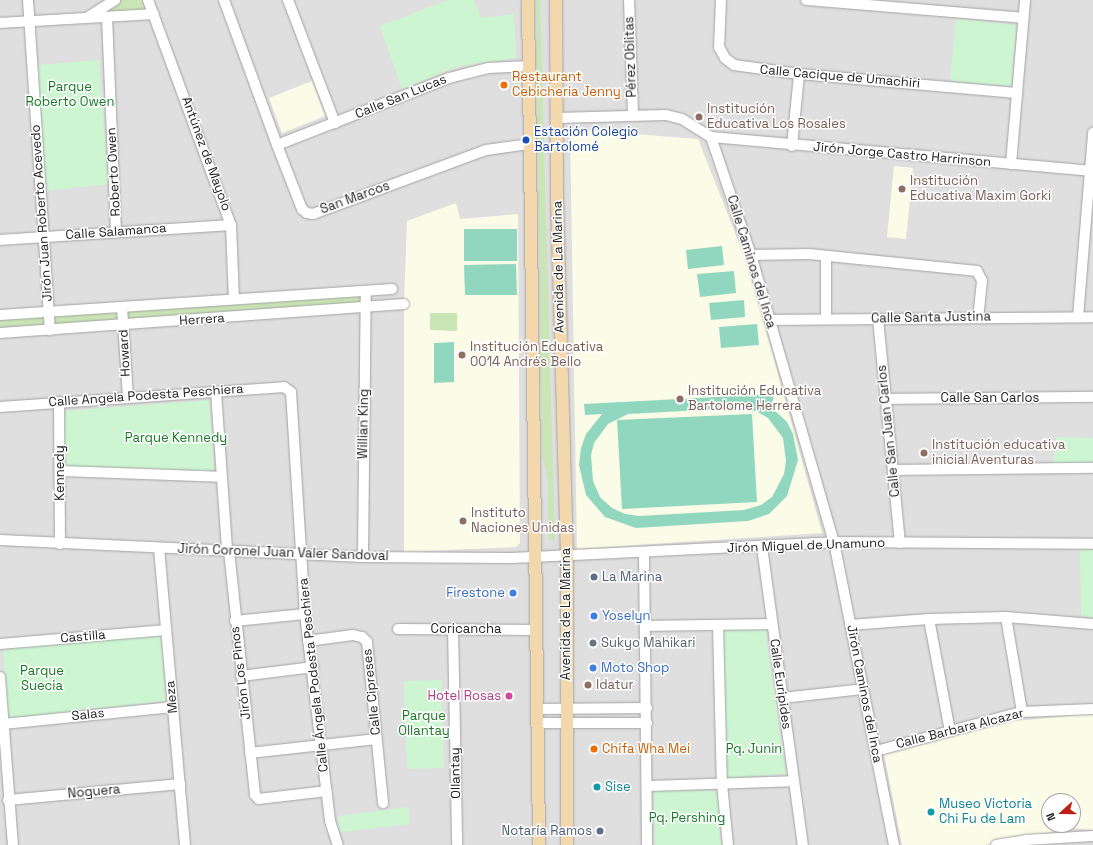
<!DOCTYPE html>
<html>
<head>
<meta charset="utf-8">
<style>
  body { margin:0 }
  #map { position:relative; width:1093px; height:845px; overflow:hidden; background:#f1efea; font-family:"Space Grotesk",sans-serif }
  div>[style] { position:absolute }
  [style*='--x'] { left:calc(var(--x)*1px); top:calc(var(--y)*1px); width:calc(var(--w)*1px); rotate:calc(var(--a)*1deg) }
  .residential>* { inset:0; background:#e0dfdf }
  .education>* { inset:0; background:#fbfce7 }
  .grass>* { inset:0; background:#cae5b6 }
  .park>* { inset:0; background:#cdf5d2 }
  .pitch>* { inset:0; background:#91d7c0 }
  .roads { filter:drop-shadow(0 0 1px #a3a3a3) drop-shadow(0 0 1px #a3a3a3) }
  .minor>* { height:10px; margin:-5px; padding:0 5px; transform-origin:5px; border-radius:5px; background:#fff }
  .major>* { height:12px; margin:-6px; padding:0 6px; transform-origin:6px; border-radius:6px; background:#f3d8ad }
  .dots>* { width:11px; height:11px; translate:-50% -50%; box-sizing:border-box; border:2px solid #fff; border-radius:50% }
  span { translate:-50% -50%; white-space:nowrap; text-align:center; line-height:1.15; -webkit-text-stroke:3px #fff; paint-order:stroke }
  .street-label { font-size:13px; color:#222 }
  .food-label { font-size:13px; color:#c56008 }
  .left { translate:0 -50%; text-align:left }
  .park-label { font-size:13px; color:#187726 }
  .education-label { font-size:13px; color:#785e54 }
  .transit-label { font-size:13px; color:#164399 }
  .service-label { font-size:13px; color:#4e5e75 }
  .right { translate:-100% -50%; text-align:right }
  .shop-label { font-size:13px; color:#366cbe }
  .worship-label { font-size:13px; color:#5b616d }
  .hotel-label { font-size:13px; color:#b23c85 }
  .culture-label { font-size:13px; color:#0d838f }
  .north { position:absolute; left:1041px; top:793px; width:40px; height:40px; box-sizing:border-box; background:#fff; border:1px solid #a7a7a7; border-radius:50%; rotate:249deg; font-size:11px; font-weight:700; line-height:16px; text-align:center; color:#222 }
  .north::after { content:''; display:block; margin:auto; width:14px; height:18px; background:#be1f16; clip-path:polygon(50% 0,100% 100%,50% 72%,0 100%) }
</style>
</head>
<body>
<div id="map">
  <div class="residential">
    <i style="clip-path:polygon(evenodd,0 0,1093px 0,1093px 845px,0 845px,0 0,1049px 801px,1073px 801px,1073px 825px,1049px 825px,1049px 801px)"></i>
  </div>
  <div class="education">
    <i style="clip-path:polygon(312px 81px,325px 116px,282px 133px,269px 98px)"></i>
    <i style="clip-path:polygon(570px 129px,698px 139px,748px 266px,822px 533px,577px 549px)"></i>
    <i style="clip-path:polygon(894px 166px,913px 168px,906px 239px,887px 237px)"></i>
    <i style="clip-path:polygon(456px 203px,460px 219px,518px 214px,520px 543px,516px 547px,404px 552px,404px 304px,407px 221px)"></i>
    <i style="clip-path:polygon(evenodd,1079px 715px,1093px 715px,1093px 830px,1070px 828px,983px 845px,902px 845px,884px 754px,1015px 721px,1079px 715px,1049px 801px,1073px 801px,1073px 825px,1049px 825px,1049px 801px)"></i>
  </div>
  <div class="grass">
    <i style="clip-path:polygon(121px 0,141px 0,145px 13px,101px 15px,104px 10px)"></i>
    <i style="clip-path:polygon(536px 0,540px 0,555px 541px,548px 539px,548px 481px,542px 452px)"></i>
    <i style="clip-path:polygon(358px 296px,361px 298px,361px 305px,126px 320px,129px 310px)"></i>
    <i style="clip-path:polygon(116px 311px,119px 313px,118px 320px,54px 324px,53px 318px,56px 316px)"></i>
    <i style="clip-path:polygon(430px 313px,457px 313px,457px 331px,430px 330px)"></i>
    <i style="clip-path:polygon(42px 316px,45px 323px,41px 326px,0 329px,0 319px)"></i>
  </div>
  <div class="park">
    <i style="clip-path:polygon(448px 0,474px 0,481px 18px,514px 14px,516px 58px,459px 66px,402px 89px,380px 26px)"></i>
    <i style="clip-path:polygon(956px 19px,1016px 25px,1011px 86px,950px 81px)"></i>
    <i style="clip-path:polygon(99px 60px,108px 184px,46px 191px,37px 65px)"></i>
    <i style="clip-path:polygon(209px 400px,214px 471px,210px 475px,63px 466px,63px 411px)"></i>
    <i style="clip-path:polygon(1056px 437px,1093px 438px,1093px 464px,1053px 464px)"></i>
    <i style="clip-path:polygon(1080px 550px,1093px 550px,1093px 617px,1081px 616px)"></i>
    <i style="clip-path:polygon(765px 629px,786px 774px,727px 778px,721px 632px)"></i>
    <i style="clip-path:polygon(161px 635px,166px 701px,8px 718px,3px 649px)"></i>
    <i style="clip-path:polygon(441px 680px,444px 768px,407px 769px,404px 681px)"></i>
    <i style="clip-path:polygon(654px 791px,717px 791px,721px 845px,655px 845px)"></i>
    <i style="clip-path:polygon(408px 807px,410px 824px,340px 832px,338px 816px)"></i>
  </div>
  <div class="pitch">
    <i style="clip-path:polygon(464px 229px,517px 229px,517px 261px,464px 261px)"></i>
    <i style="clip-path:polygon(722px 246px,724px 265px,688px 269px,686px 250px)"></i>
    <i style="clip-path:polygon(516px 264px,517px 295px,465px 295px,464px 265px)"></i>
    <i style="clip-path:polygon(734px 271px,736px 293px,700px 297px,697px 274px)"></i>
    <i style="clip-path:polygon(744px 300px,745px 317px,711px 320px,709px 303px)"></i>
    <i style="clip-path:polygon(757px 324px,759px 345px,721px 348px,719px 327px)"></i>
    <i style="clip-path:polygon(454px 342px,454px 382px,434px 383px,434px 343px)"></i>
    <i style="clip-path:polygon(evenodd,773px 394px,773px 404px,769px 405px,787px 422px,793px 434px,798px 460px,787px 496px,769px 514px,748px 521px,636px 528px,605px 517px,586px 495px,579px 465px,581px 448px,586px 434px,602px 414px,585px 415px,584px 404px,773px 394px,739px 408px,756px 411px,768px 418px,783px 438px,786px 461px,784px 474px,772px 497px,761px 505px,744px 510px,639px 516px,625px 514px,612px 508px,600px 497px,593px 481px,591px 455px,594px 443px,608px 424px,628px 414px,739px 408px)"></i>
    <i style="clip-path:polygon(752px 414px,757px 502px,622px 509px,617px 420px)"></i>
  </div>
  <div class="roads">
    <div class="minor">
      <i style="--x:28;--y:0;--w:331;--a:86.2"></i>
      <i style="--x:148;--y:0;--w:240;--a:69.8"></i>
      <i style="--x:231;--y:225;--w:74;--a:87.7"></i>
      <i style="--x:224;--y:0;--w:154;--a:69.9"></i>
      <i style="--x:277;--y:145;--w:69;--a:68.7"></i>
      <i style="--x:302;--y:209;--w:6;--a:39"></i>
      <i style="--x:307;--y:213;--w:6;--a:9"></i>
      <i style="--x:313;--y:214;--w:184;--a:-20.3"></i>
      <i style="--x:486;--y:150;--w:43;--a:-7.9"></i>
      <i style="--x:288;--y:0;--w:132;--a:69.1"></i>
      <i style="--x:629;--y:0;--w:115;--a:88"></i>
      <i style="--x:721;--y:0;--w:47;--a:92.4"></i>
      <i style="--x:719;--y:47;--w:13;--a:61"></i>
      <i style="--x:725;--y:58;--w:11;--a:38"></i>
      <i style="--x:734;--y:65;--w:66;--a:7.9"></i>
      <i style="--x:799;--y:74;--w:219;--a:5"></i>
      <i style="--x:806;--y:0;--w:218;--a:4.7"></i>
      <i style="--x:88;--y:17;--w:32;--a:-32"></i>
      <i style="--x:107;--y:17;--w:214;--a:87.6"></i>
      <i style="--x:0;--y:23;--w:154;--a:-3.3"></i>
      <i style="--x:556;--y:118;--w:110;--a:-1.6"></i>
      <i style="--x:666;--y:115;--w:16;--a:14"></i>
      <i style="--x:682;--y:119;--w:34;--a:32"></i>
      <i style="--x:711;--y:137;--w:125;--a:71.3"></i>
      <i style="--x:751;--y:255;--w:299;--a:73.9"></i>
      <i style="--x:834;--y:542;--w:309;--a:78.8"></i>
      <i style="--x:711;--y:137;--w:384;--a:5.1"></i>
      <i style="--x:277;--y:145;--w:185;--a:-21.3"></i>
      <i style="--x:449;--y:78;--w:40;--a:-14.4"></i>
      <i style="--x:488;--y:68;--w:41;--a:-2.8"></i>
      <i style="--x:792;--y:146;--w:72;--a:-84.4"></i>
      <i style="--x:1011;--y:164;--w:165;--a:-85.1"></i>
      <i style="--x:0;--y:240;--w:231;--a:-3.7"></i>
      <i style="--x:751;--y:255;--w:58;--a:-1"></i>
      <i style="--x:809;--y:254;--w:169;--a:5.8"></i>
      <i style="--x:977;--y:271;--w:11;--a:63"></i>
      <i style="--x:982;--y:281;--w:37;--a:96"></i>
      <i style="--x:826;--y:256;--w:63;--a:90"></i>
      <i style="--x:122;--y:307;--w:91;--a:86.2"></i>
      <i style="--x:0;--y:315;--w:393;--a:-3.8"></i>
      <i style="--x:1078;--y:317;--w:185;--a:-85.3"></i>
      <i style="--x:878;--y:319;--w:225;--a:84.4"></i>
      <i style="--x:770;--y:320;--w:323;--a:-0.5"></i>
      <i style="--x:0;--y:333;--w:405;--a:-4.1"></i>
      <i style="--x:216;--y:392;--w:159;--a:86"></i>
      <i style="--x:887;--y:399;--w:206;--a:-0.6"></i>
      <i style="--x:59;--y:402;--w:142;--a:89.6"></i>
      <i style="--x:0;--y:407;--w:285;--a:-4"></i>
      <i style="--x:284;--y:387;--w:9;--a:36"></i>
      <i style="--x:291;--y:392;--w:222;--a:86.4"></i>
      <i style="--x:305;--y:614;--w:209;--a:83.1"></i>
      <i style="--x:330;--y:821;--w:25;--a:72"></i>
      <i style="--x:894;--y:470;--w:199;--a:-0.6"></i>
      <i style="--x:60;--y:471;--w:161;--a:2.1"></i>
      <i style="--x:0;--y:540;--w:363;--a:2.7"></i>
      <i style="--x:363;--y:557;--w:149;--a:0.4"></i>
      <i style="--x:512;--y:558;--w:322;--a:-2.8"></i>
      <i style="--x:834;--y:542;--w:259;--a:0.4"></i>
      <i style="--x:762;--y:547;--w:301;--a:82.2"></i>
      <i style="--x:159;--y:548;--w:298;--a:85"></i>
      <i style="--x:229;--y:551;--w:245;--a:83.9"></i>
      <i style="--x:255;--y:795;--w:6;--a:45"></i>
      <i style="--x:259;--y:799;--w:68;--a:-6.7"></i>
      <i style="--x:644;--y:553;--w:292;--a:89.4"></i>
      <i style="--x:363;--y:557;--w:265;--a:-89.4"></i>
      <i style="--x:1006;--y:617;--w:96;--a:80.4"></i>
      <i style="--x:929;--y:619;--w:114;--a:79.4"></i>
      <i style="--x:235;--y:621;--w:70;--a:-5.7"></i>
      <i style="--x:718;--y:625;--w:159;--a:88.6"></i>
      <i style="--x:722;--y:784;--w:61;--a:84.4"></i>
      <i style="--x:850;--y:625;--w:79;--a:-4.3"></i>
      <i style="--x:929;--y:619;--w:77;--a:-1.5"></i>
      <i style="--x:1006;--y:617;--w:87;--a:4.6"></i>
      <i style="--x:646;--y:626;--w:126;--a:-0.9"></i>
      <i style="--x:453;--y:628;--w:217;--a:88.9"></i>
      <i style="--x:398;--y:629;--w:137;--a:0.4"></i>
      <i style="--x:308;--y:641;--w:45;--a:-7.6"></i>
      <i style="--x:353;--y:635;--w:9;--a:13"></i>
      <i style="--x:362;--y:637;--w:7;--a:45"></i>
      <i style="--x:367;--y:642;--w:162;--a:84.3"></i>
      <i style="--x:0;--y:644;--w:167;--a:-4.8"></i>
      <i style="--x:241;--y:676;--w:73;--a:-7.1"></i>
      <i style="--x:0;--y:677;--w:169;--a:85.6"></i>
      <i style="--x:782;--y:698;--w:81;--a:-6.3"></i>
      <i style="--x:536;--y:709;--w:111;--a:-0.5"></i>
      <i style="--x:537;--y:723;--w:110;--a:0"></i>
      <i style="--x:3;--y:724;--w:171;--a:-5.7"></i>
      <i style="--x:876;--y:751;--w:151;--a:-15"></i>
      <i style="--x:1022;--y:712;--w:71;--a:-2.4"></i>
      <i style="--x:250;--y:753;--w:127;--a:-6.3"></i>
      <i style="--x:647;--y:786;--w:147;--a:-1.9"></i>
      <i style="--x:8;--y:800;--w:173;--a:-5.3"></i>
      <i style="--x:996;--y:845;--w:30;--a:-9"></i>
      <i style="--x:1026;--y:840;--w:67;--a:-3.4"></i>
    </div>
    <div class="major">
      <i style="--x:528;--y:0;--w:845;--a:89.25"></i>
      <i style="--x:556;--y:0;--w:200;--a:89.7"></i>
      <i style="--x:557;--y:200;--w:357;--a:88.4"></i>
      <i style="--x:567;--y:557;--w:288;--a:90"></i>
    </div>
  </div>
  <div class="dots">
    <i style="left:504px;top:85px;background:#e8710a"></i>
    <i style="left:699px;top:117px;background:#8d6e63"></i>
    <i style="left:526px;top:140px;background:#1a4fb4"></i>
    <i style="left:902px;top:189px;background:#8d6e63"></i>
    <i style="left:462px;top:355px;background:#8d6e63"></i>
    <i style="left:680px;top:399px;background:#8d6e63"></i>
    <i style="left:924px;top:453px;background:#8d6e63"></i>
    <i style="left:463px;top:521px;background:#8d6e63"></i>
    <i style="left:594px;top:577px;background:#5c6f8a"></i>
    <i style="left:513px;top:593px;background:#3f7fe0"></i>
    <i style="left:594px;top:616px;background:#3f7fe0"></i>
    <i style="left:593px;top:643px;background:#6b7280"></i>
    <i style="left:593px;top:668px;background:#3f7fe0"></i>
    <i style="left:588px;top:685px;background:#8d6e63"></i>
    <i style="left:509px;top:696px;background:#d1479c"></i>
    <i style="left:594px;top:749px;background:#e8710a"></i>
    <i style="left:597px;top:787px;background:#0f9aa8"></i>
    <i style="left:931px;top:812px;background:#0f9aa8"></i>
    <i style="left:600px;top:831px;background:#5c6f8a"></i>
  </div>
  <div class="street-label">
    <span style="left:631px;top:57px;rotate:-92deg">Pérez Oblitas</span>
    <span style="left:840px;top:77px;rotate:5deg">Calle Cacique de Umachiri</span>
    <span style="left:401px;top:97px;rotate:-22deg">Calle San Lucas</span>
    <span style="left:206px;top:154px;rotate:70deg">Antúnez de Mayolo</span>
    <span style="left:902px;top:155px;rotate:5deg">Jirón Jorge Castro Harrinson</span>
    <span style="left:114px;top:172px;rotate:-93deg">Roberto Owen</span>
    <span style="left:355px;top:198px;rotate:-20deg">San Marcos</span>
    <span style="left:42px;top:213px;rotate:-94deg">Jirón Juan Roberto Acevedo</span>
    <span style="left:116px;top:232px;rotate:-4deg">Calle Salamanca</span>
    <span style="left:751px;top:262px;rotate:73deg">Calle Caminos del Inca</span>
    <span style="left:559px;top:267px;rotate:-91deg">Avenida de La Marina</span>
    <span style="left:931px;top:318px;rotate:-1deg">Calle Santa Justina</span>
    <span style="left:202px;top:320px;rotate:-4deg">Herrera</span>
    <span style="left:125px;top:353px;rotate:-93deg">Howard</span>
    <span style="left:146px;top:396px;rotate:-4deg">Calle Angela Podesta Peschiera</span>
    <span style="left:990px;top:398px">Calle San Carlos</span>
    <span style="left:364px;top:424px;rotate:-89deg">Willian King</span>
    <span style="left:889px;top:431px;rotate:-96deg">Calle San Juan Carlos</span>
    <span style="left:60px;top:473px;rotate:-90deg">Kennedy</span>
    <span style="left:806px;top:546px;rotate:-2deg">Jirón Miguel de Unamuno</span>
    <span style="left:283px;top:553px;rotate:2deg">Jirón Coronel Juan Valer Sandoval</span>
    <span style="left:566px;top:614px;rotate:-90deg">Avenida de La Marina</span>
    <span style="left:466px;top:629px">Coricancha</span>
    <span style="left:83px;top:637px;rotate:-5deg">Castilla</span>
    <span style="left:241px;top:673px;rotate:-97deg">Jirón Los Pinos</span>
    <span style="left:314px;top:675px;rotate:-96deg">Calle Ángela Podesta Peschiera</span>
    <span style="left:780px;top:684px;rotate:82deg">Calle Euripides</span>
    <span style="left:372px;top:692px;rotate:-96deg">Calle Cipreses</span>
    <span style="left:864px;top:694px;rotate:79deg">Jirón Caminos del Inca</span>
    <span style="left:172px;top:697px;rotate:-95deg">Meza</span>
    <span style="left:88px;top:715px;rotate:-6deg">Salas</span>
    <span style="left:960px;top:729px;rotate:-14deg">Calle Barbara Alcazar</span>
    <span style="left:456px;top:773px;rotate:-91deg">Ollantay</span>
    <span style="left:94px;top:792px;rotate:-5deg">Noguera</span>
  </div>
  <div class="food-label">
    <span class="left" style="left:512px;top:85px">Restaurant<br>Cebicheria Jenny</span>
    <span class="left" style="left:602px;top:749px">Chifa Wha Mei</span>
  </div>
  <div class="park-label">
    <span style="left:70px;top:95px">Parque<br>Roberto Owen</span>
    <span style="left:176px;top:438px">Parque Kennedy</span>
    <span style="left:42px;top:679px">Parque<br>Suecia</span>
    <span style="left:424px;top:724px">Parque<br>Ollantay</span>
    <span style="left:754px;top:749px">Pq. Junin</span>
    <span style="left:687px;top:818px">Pq. Pershing</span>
  </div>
  <div class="education-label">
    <span class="left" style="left:707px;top:117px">Institución<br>Educativa Los Rosales</span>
    <span class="left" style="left:910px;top:189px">Institución<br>Educativa Maxim Gorki</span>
    <span class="left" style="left:470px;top:355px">Institución Educativa<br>0014 Andrés Bello</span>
    <span class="left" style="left:688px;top:399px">Institución Educativa<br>Bartolome Herrera</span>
    <span class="left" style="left:932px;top:453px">Institución educativa<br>inicial Aventuras</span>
    <span class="left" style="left:471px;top:521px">Instituto<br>Naciones Unidas</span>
    <span class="left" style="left:596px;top:685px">Idatur</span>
  </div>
  <div class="transit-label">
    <span class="left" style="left:534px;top:140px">Estación Colegio<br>Bartolomé</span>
  </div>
  <div class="service-label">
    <span class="left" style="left:602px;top:577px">La Marina</span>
    <span class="right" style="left:592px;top:831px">Notaría Ramos</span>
  </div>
  <div class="shop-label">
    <span class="right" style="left:505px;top:593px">Firestone</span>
    <span class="left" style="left:602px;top:616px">Yoselyn</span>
    <span class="left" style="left:601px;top:668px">Moto Shop</span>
  </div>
  <div class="worship-label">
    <span class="left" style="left:601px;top:643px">Sukyo Mahikari</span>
  </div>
  <div class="hotel-label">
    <span class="right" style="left:501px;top:696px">Hotel Rosas</span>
  </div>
  <div class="culture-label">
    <span class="left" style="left:605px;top:787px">Sise</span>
    <span class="left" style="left:939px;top:812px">Museo Victoria<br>Chi Fu de Lam</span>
  </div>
  <div class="north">N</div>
</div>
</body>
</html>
